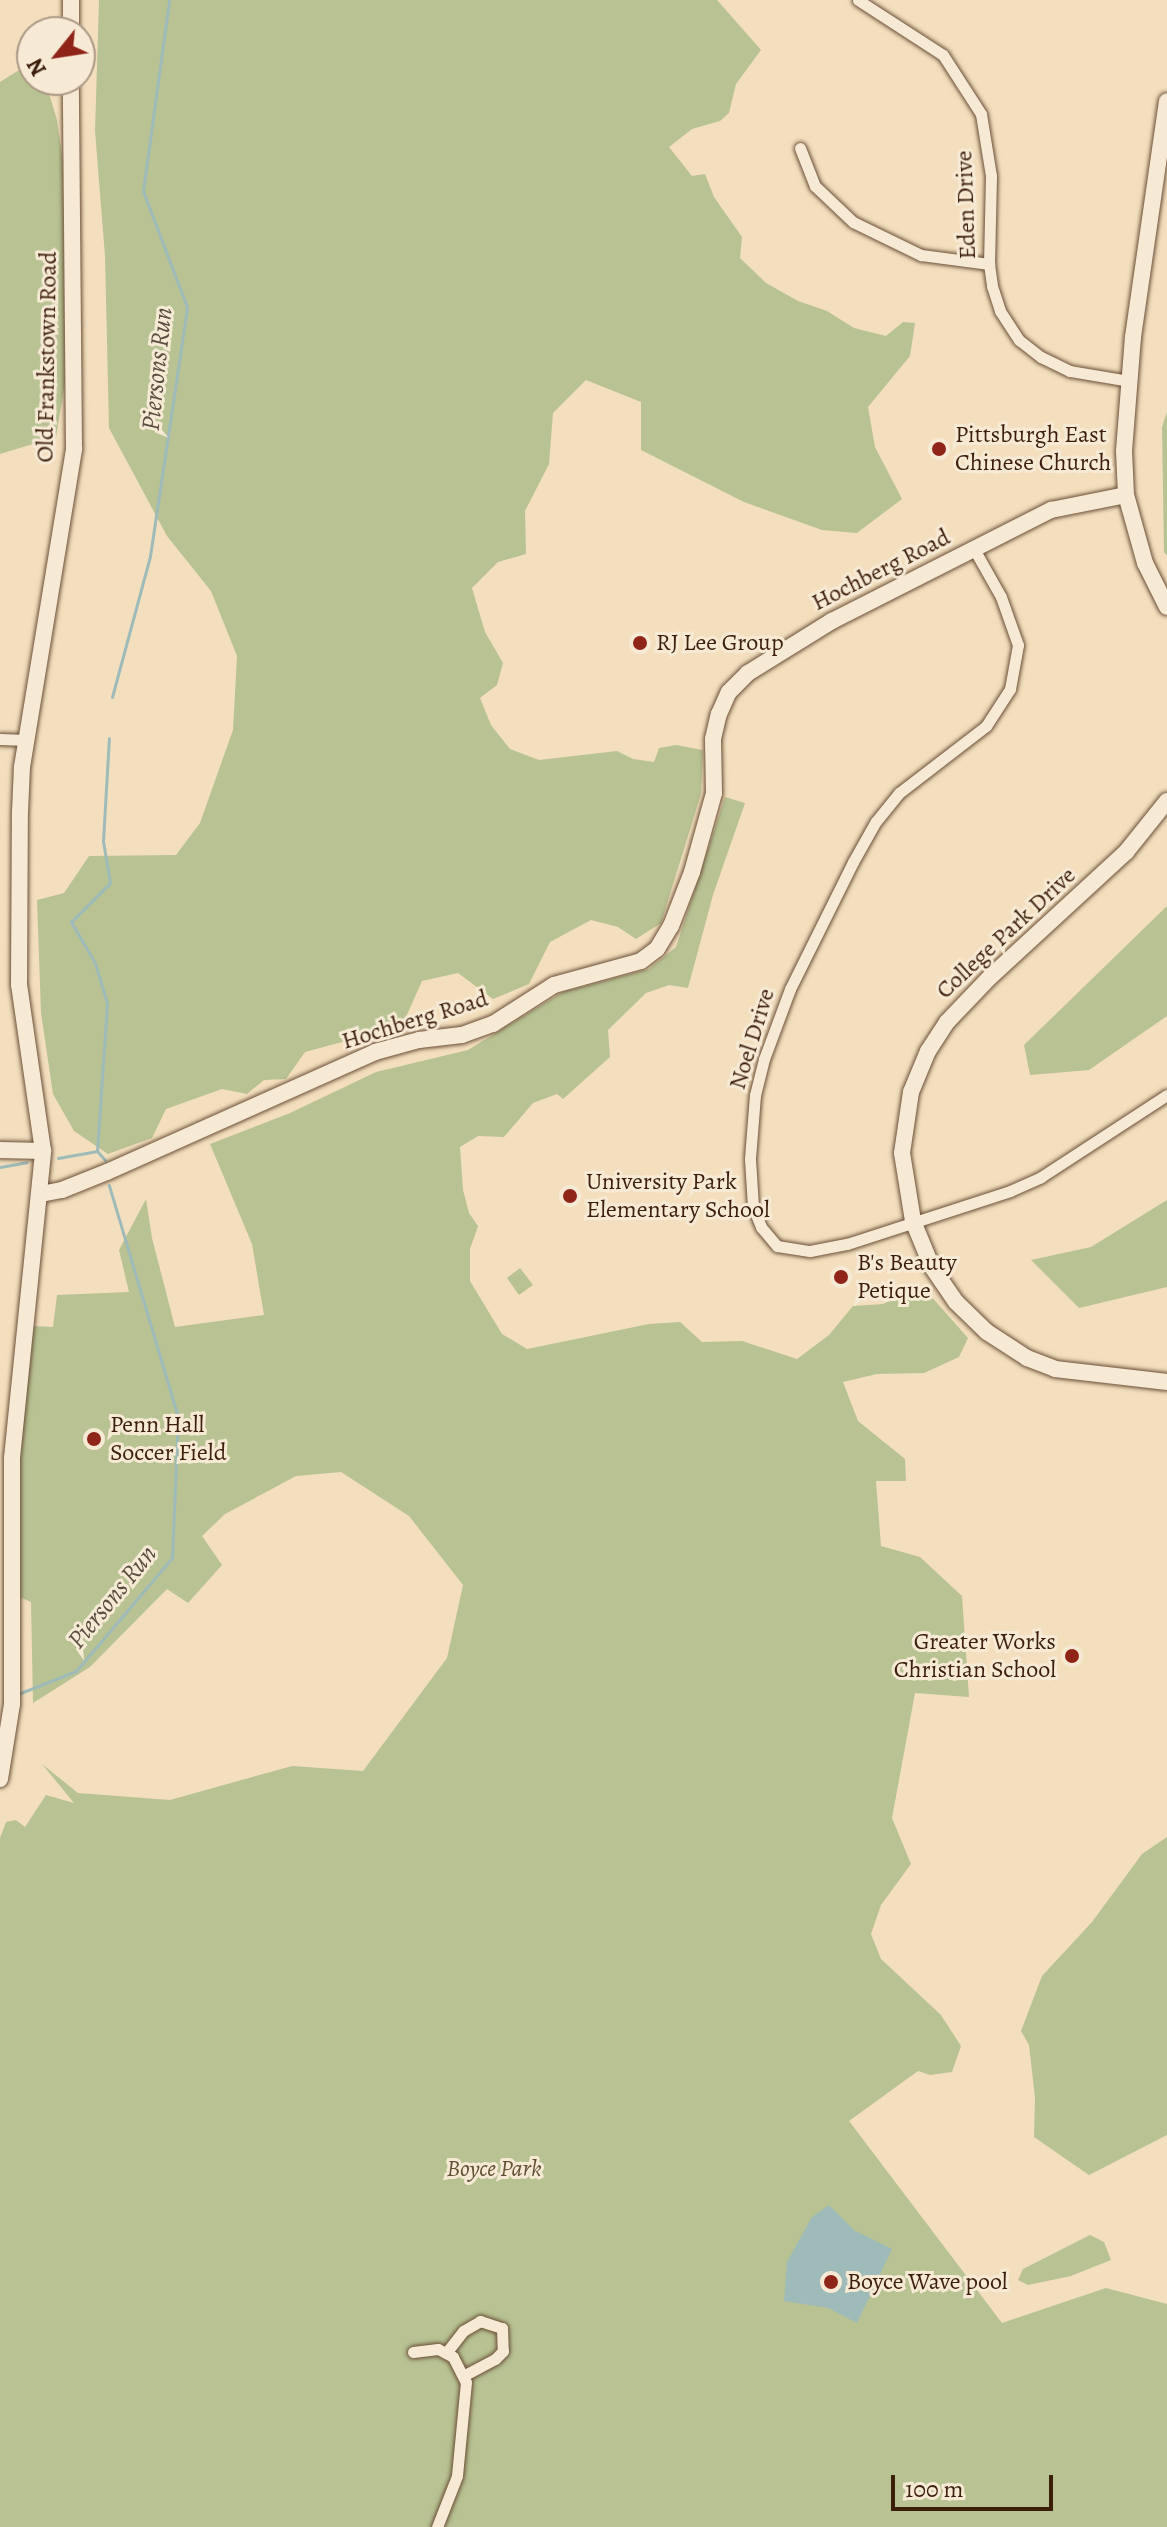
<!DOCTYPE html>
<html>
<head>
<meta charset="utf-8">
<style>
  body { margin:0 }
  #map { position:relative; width:1167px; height:2527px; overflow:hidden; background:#f3dfbe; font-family:Alegreya,serif }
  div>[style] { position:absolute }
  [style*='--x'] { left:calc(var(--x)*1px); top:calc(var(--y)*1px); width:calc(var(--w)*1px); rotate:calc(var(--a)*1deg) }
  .green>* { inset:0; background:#b8c293 }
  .water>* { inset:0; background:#9ebbb9 }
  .stream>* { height:3px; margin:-1.5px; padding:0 1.5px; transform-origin:1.5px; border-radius:1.5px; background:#9ebbb9 }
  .roads { filter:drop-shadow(0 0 2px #6a4f37) drop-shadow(0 0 2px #6a4f37) }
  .street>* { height:11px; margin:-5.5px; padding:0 5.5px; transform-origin:5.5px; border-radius:5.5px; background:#f7ead5 }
  .secondary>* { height:16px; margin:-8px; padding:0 8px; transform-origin:8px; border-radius:8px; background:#f7ead5 }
  .dots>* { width:22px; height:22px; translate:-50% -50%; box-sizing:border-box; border:4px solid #f7ead5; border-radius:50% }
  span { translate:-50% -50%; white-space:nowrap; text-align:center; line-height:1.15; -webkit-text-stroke:6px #f7ead5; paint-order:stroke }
  .street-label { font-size:24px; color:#3c1f0a }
  .poi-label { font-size:24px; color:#3c1f0a }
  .left { translate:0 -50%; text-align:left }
  .right { translate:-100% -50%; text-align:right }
  .park-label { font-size:24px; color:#615033; font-style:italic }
  .water-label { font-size:26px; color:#594e3f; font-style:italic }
  .north { position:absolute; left:16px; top:16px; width:80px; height:80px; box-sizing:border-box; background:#f7ead5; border:2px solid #ac9984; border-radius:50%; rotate:240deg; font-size:22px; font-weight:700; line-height:32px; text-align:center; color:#3c1f0a }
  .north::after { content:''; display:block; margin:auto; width:28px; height:36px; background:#8f2418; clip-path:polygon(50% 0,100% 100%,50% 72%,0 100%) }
  .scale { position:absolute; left:891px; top:2475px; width:162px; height:36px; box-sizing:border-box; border:4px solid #3c1f0a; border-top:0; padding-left:10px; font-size:24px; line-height:28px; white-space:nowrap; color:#3c1f0a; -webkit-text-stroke:6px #f7ead5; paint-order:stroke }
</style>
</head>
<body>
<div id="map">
  <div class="green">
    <i style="clip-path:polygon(99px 0,717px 0,761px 50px,736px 84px,729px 113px,720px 121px,692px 129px,669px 147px,692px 176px,705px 174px,714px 197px,742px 237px,740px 258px,766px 283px,798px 301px,827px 311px,854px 328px,886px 336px,903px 322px,915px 323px,910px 356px,868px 407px,875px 447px,902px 499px,857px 533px,822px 530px,744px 502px,641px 450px,641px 402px,586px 380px,553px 413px,549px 464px,525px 511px,526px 554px,498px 562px,472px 588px,485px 632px,503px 663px,497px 685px,480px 698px,491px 725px,510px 749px,539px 760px,617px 751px,633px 759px,654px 762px,659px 748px,676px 745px,703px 750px,701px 794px,661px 923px,636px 939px,618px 927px,591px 920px,550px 942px,529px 984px,493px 999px,458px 973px,422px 981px,402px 1026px,305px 1052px,286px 1079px,264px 1080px,247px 1094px,222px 1089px,166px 1109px,152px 1138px,108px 1154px,74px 1131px,53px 1094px,41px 1013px,37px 900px,64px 893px,89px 856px,176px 855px,200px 823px,233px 730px,237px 656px,211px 591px,167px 536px,109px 428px,105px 256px,95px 131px)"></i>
    <i style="clip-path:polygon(32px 62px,32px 80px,45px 80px,57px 120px,63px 162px,65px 383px,56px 437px,0 454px,0 82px)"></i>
    <i style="clip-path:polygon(1167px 412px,1167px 556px,1164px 552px,1162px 427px)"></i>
    <i style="clip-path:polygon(725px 797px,745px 803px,713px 895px,688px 988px,669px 985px,646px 993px,608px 1030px,610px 1057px,563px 1099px,557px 1094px,533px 1103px,504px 1137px,478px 1136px,460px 1147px,463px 1190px,469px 1213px,478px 1226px,470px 1249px,470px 1281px,502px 1334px,527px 1349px,649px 1324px,680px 1322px,702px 1342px,742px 1341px,797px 1359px,829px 1335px,853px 1306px,883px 1304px,921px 1285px,968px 1338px,959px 1357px,924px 1373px,877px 1374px,843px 1382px,858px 1421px,905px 1459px,906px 1481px,876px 1481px,881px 1546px,920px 1557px,962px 1596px,969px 1697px,915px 1693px,892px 1818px,911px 1864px,881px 1905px,871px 1934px,881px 1959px,941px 2015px,961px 2046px,952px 2072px,930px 2075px,918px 2071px,849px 2121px,1002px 2323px,1106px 2288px,1167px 2304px,1167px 2527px,0 2527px,0 1838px,6px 1822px,16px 1820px,25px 1827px,46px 1795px,74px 1803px,42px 1764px,78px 1793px,170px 1800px,292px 1766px,363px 1771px,447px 1658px,463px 1585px,409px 1516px,341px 1472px,296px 1476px,225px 1514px,202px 1536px,222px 1565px,188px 1603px,167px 1589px,90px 1667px,33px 1703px,31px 1602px,17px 1596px,18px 1459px,33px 1326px,53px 1327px,57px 1295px,129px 1292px,119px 1250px,146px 1199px,152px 1238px,175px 1327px,264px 1315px,252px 1244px,210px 1144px,290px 1113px,376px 1072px,468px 1050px,563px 992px,649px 969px,676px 947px)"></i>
    <i style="clip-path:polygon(1167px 906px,1167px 1016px,1089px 1070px,1030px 1075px,1024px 1045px)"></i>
    <i style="clip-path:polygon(1167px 1200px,1167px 1287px,1079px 1308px,1031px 1260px,1091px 1247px)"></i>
    <i style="clip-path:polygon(520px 1268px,533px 1285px,519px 1295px,507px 1278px)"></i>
    <i style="clip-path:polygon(1167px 1837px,1167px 2135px,1089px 2175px,1034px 2137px,1035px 2098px,1029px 2045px,1021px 2031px,1042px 1976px,1092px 1922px,1142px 1854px)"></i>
    <i style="clip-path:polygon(1090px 2235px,1104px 2242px,1111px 2260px,1071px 2276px,1028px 2285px,1018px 2280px,1023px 2269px)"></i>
  </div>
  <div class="water">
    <i style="clip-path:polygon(829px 2205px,854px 2230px,892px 2249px,857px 2323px,828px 2308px,784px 2301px,787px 2262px,812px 2217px)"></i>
  </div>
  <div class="stream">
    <i style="--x:112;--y:697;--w:146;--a:-74.9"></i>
    <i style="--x:150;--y:556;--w:252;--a:-81.5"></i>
    <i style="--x:187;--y:307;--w:124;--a:-110.8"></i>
    <i style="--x:143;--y:191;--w:193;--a:-82.2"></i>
    <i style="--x:58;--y:1158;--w:40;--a:-10"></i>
    <i style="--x:105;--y:1160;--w:12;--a:-132"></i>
    <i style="--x:97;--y:1151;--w:148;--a:-86.1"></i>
    <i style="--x:107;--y:1003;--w:42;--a:-106.7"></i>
    <i style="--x:95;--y:963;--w:48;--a:-120.3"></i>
    <i style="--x:71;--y:922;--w:55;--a:-45"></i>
    <i style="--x:110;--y:883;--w:43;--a:-99.5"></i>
    <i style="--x:103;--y:841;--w:103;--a:-86.7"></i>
    <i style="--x:0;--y:1167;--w:27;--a:-10"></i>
    <i style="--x:18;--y:1694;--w:62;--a:-21.6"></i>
    <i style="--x:76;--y:1671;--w:148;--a:-49.7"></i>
    <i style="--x:172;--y:1558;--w:141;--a:-87.6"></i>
    <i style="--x:178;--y:1417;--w:242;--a:-106.6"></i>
  </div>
  <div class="roads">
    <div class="street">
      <i style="--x:858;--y:0;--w:101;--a:32.9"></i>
      <i style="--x:943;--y:55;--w:70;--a:57.2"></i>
      <i style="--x:981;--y:114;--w:63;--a:80.8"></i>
      <i style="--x:991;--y:176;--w:88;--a:91.3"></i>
      <i style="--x:989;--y:264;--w:22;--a:82"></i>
      <i style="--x:992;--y:286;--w:26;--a:72"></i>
      <i style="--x:1000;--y:311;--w:35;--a:57"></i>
      <i style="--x:1019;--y:340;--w:28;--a:38"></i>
      <i style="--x:1041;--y:357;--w:32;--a:26"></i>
      <i style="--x:1070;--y:371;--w:60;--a:9.6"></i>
      <i style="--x:800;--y:148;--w:41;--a:68.5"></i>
      <i style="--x:815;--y:186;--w:52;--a:43.5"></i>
      <i style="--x:853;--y:222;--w:76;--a:25.9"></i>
      <i style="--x:921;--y:255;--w:69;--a:7.5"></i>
      <i style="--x:974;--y:549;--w:55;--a:60.6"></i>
      <i style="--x:1001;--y:597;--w:51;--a:70.5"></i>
      <i style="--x:1018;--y:645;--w:45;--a:100.3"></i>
      <i style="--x:1010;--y:689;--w:44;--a:123"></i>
      <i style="--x:986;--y:726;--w:110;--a:142.4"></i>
      <i style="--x:899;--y:793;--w:36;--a:129"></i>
      <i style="--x:876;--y:821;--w:47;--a:119.3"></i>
      <i style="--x:853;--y:862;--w:142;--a:116.4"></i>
      <i style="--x:790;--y:989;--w:75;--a:110.4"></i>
      <i style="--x:764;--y:1059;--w:37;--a:104"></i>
      <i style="--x:755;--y:1095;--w:64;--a:94.5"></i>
      <i style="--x:750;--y:1159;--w:48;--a:86.4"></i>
      <i style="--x:753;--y:1207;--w:22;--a:68"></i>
      <i style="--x:761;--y:1227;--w:25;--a:50"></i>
      <i style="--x:777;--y:1246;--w:33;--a:9"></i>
      <i style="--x:810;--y:1251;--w:38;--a:-11"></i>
      <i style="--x:847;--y:1244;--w:171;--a:-18"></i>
      <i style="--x:1010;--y:1191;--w:34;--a:-24"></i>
      <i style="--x:1041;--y:1177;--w:150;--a:-33.1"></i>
      <i style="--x:0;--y:739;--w:27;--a:2"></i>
      <i style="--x:413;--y:2352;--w:25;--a:-7"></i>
      <i style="--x:438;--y:2349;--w:17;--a:28"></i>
      <i style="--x:453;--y:2357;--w:28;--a:63"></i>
      <i style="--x:466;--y:2382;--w:94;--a:95.5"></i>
      <i style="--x:457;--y:2476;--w:55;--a:111.4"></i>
      <i style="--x:446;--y:2353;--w:28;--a:-52"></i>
      <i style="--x:463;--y:2331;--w:20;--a:-30"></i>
      <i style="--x:480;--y:2321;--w:23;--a:18"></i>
      <i style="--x:502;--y:2328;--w:23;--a:88"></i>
      <i style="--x:503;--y:2351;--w:11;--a:135"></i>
      <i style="--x:495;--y:2359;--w:34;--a:152"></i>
    </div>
    <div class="secondary">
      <i style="--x:71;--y:0;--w:32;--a:90"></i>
      <i style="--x:1126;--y:495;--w:71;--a:74.4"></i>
      <i style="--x:1145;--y:563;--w:49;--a:63.4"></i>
      <i style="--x:1167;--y:801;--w:65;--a:128.8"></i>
      <i style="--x:1126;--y:852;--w:183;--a:137.4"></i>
      <i style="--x:991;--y:976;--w:64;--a:133.7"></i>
      <i style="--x:947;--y:1022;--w:35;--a:123"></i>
      <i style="--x:928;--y:1051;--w:44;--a:112.5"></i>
      <i style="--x:911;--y:1092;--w:62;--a:98.4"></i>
      <i style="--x:902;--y:1153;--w:69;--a:80.8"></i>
      <i style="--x:913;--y:1221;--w:50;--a:67.6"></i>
      <i style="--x:932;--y:1267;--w:42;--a:55.6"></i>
      <i style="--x:956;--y:1302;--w:43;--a:44.1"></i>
      <i style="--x:987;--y:1332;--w:48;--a:33"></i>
      <i style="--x:1027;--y:1358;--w:30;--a:21"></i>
      <i style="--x:1055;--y:1369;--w:113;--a:6.6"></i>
      <i style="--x:0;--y:1150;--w:43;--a:1.3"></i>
      <i style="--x:41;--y:1194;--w:21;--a:-11"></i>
      <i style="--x:62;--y:1190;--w:48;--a:-21.8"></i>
      <i style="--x:107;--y:1172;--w:294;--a:-24.1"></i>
      <i style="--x:375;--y:1052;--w:46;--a:-15.3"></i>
      <i style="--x:419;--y:1040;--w:43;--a:-6.6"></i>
      <i style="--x:462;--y:1035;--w:33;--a:-20"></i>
      <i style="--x:493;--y:1024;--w:72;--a:-32.6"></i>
      <i style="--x:554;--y:985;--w:90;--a:-15.4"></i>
      <i style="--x:641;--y:961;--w:20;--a:-37"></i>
      <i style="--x:657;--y:949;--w:27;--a:-59"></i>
      <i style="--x:671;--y:926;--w:58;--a:-68.7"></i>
      <i style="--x:692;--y:872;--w:82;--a:-74.4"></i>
      <i style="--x:714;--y:793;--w:54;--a:-91.1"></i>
      <i style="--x:713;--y:739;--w:26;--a:-77"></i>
      <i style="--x:719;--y:714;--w:24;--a:-66"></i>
      <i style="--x:729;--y:692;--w:27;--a:-45"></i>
      <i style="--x:748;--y:673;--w:99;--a:-31.8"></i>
      <i style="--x:832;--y:621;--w:246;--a:-26.9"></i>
      <i style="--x:1051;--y:510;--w:76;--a:-11.3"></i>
      <i style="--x:1126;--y:495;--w:44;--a:-92.6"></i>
      <i style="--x:1124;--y:451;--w:114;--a:-85.5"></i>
      <i style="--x:1133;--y:337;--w:238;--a:-81.8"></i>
      <i style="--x:0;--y:1779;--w:76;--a:-80.9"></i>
      <i style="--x:12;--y:1704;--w:246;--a:-90"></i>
      <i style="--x:12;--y:1458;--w:309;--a:-84.2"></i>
      <i style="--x:43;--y:1151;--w:168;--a:-98.2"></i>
      <i style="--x:19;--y:985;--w:173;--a:-89.7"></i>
      <i style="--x:20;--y:812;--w:45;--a:-87.5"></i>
      <i style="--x:22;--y:767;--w:322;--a:-80.7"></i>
      <i style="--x:74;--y:449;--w:369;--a:-90.5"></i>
    </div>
  </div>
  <div class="dots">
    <i style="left:939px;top:449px;background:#8f2418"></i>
    <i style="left:640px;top:643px;background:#8f2418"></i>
    <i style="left:570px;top:1196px;background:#8f2418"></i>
    <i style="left:841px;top:1277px;background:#8f2418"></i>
    <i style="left:94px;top:1439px;background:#8f2418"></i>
    <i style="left:1072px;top:1656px;background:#8f2418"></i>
    <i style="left:831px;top:2282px;background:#8f2418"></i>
  </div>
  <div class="street-label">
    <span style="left:966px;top:205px;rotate:-92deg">Eden Drive</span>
    <span style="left:47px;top:357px;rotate:-89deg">Old Frankstown Road</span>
    <span style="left:881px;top:570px;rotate:-27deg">Hochberg Road</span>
    <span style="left:1006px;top:933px;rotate:-43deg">College Park Drive</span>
    <span style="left:415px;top:1020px;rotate:-17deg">Hochberg Road</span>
    <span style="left:752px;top:1039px;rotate:-73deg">Noel Drive</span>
  </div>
  <div class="poi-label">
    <span class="left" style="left:955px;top:449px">Pittsburgh East<br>Chinese Church</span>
    <span class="left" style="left:656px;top:643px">RJ Lee Group</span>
    <span class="left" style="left:586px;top:1196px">University Park<br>Elementary School</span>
    <span class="left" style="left:857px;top:1277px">B's Beauty<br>Petique</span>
    <span class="left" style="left:110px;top:1439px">Penn Hall<br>Soccer Field</span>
    <span class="right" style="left:1056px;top:1656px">Greater Works<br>Christian School</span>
    <span class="left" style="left:847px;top:2282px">Boyce Wave pool</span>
  </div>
  <div class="park-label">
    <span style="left:494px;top:2169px">Boyce Park</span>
  </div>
  <div class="water-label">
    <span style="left:157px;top:369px;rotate:-84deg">Piersons Run</span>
    <span style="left:112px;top:1597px;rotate:-51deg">Piersons Run</span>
  </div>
  <div class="north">N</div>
  <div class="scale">100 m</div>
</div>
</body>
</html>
